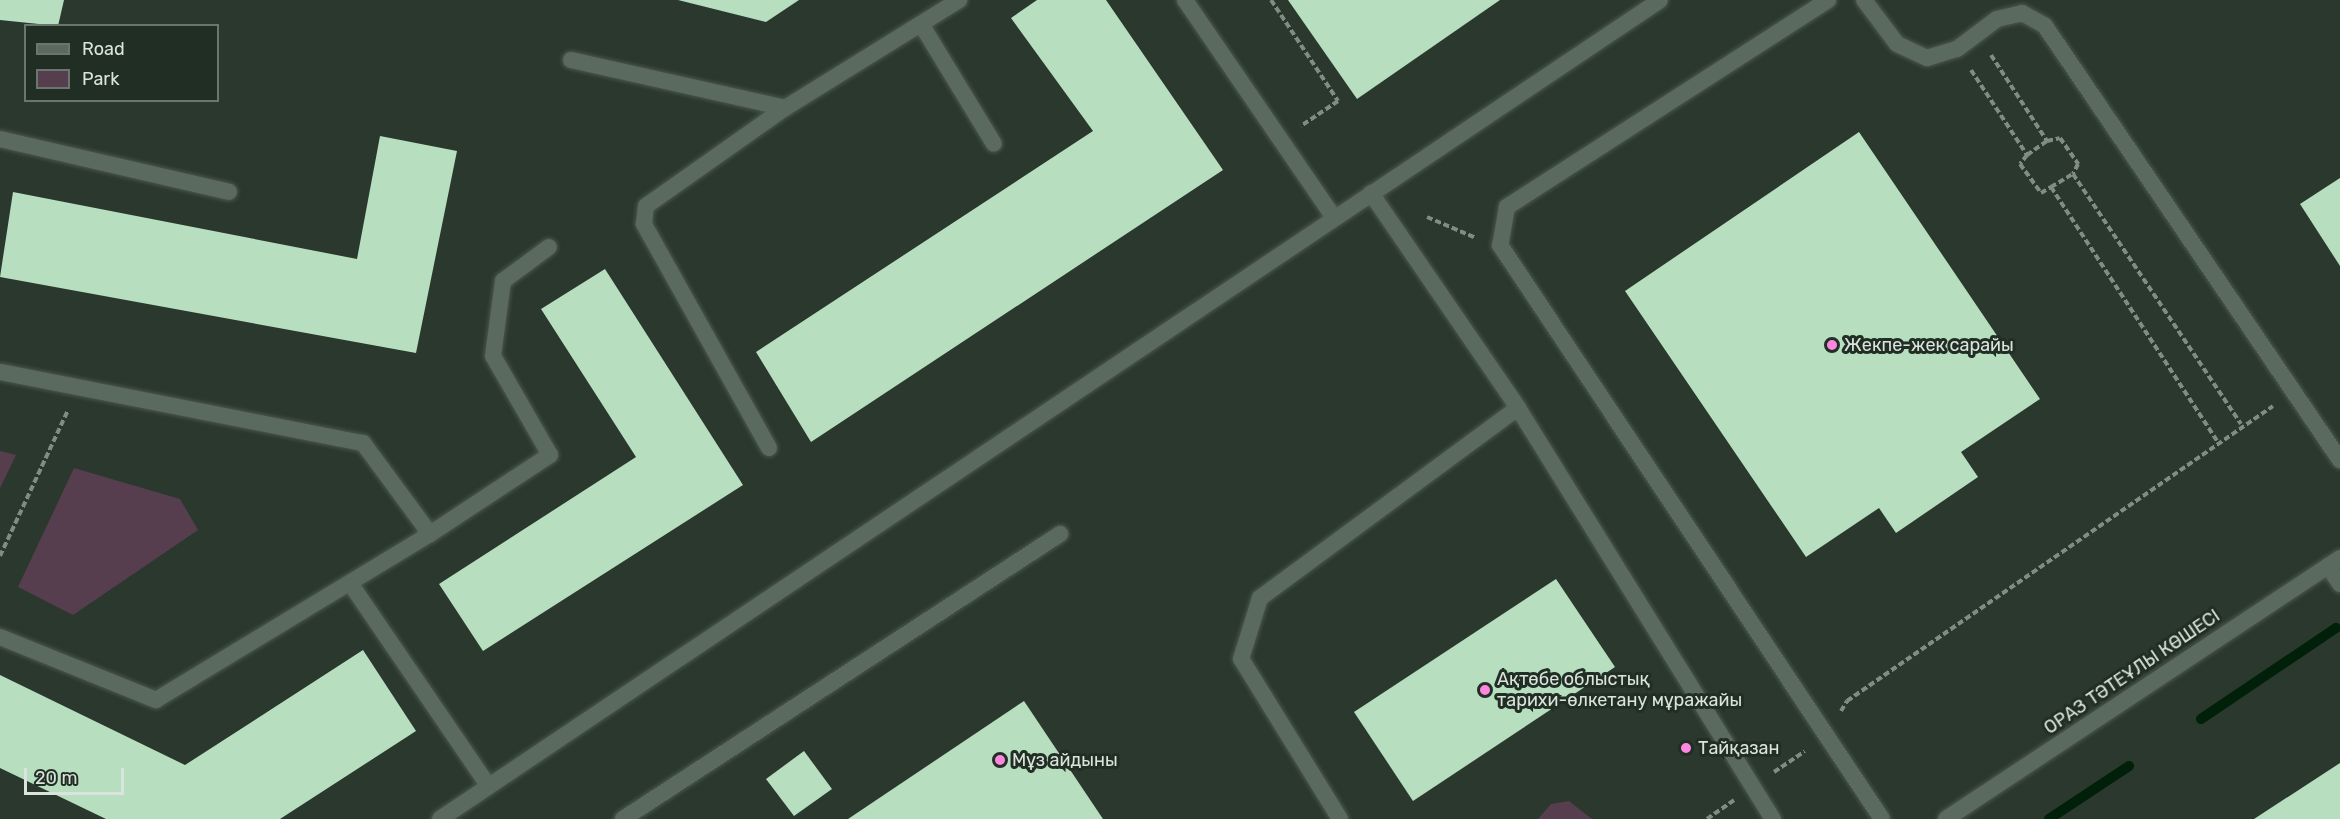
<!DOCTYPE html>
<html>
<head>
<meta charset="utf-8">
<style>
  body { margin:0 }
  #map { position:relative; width:2340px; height:819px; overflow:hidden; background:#2b382e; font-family:Rubik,sans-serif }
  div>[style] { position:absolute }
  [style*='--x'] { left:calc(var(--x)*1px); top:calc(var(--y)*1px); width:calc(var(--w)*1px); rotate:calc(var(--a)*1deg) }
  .green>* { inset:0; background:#563e4f }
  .stream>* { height:10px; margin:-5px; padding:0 5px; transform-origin:5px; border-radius:5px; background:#00200a }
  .building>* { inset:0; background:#b6debf }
  .path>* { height:4px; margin-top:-2px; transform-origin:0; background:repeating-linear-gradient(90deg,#818c84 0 6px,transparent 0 9px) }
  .roads { filter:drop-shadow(0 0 2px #4b564e) drop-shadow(0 0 2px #4b564e) }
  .service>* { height:16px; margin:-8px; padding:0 8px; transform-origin:8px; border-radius:8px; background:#5b6a5f }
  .minor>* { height:16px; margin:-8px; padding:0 8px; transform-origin:8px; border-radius:8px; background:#5b6a5f }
  .tertiary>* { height:16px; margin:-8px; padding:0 8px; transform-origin:8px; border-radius:8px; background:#5b6a5f }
  .dots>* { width:16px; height:16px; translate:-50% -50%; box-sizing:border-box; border:3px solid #212e24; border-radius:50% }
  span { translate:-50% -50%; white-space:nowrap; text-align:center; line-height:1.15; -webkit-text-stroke:6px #212e24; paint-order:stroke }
  .poi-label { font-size:18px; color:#dbe3dd }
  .left { translate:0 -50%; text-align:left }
  .street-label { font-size:18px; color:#dbe3dd }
  .legend { position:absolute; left:24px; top:24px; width:195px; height:78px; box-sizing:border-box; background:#212e24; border:2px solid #6b766e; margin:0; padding:8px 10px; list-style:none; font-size:18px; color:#dbe3dd }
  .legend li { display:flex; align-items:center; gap:12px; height:30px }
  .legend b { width:30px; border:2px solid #6b766e }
  .scale { position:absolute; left:24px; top:768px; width:100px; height:27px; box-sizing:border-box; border:3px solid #dbe3dd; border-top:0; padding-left:8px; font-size:18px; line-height:21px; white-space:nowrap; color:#dbe3dd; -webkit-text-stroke:4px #212e24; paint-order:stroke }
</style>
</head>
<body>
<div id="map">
  <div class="green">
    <i style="clip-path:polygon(0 451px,16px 455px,0 488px)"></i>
    <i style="clip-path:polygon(74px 468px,180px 499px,198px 530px,73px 615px,18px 587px)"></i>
    <i style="clip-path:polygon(1569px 801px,1592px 819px,1538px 819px,1551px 804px)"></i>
  </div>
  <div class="stream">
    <i style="--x:2201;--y:719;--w:163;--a:-34"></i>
    <i style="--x:2049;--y:819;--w:96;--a:-33.5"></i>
  </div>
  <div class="building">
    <i style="clip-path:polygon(0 0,64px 0,58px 26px,0 20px)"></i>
    <i style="clip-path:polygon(678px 0,799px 0,766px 22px)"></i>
    <i style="clip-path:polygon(1037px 0,1106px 0,1223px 170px,811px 442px,756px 352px,1093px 131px,1011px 18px)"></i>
    <i style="clip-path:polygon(1288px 0,1500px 0,1357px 99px)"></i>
    <i style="clip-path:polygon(1859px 132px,2040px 399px,1961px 452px,1978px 477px,1896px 533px,1879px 508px,1806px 557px,1625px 291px)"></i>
    <i style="clip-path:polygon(380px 136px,457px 151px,416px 353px,0 277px,13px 192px,357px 259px)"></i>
    <i style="clip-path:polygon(2340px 178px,2340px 266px,2300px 204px)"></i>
    <i style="clip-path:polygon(605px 269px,743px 485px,483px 651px,439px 584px,636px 457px,541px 309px)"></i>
    <i style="clip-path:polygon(1556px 579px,1615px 667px,1413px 801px,1354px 712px)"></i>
    <i style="clip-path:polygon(363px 650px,416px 731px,280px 819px,106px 819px,0 768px,0 675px,185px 765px)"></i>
    <i style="clip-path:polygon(1024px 701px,1103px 819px,848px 819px)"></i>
    <i style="clip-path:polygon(804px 751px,832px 789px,794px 816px,766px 779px)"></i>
    <i style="clip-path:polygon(2340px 763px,2340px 819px,2254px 819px)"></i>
  </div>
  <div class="path">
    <i style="--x:1271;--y:0;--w:121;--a:56.4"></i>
    <i style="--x:1338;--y:101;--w:45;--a:146"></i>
    <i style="--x:1991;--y:55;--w:103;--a:56.9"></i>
    <i style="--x:2047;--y:141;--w:13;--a:-13"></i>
    <i style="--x:2060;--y:138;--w:32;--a:55"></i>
    <i style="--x:2078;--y:164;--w:11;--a:117"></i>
    <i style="--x:2073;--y:174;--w:301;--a:56.1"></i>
    <i style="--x:1971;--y:70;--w:102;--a:56.6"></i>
    <i style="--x:2027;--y:155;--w:11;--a:128"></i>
    <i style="--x:2020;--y:164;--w:36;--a:54"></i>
    <i style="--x:2041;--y:193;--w:12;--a:-31"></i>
    <i style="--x:2051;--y:187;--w:303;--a:56.8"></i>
    <i style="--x:2027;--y:155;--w:24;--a:-35"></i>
    <i style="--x:2051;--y:187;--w:26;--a:-31"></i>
    <i style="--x:1427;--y:217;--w:53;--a:23.2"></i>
    <i style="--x:0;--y:556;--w:161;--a:-65"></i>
    <i style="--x:1841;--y:711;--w:12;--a:-59"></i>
    <i style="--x:1847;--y:701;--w:518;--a:-34.7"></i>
    <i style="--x:1774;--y:772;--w:37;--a:-34"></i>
    <i style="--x:1707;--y:819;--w:33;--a:-35"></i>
  </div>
  <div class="roads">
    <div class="service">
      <i style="--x:1185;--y:0;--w:264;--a:55.6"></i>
      <i style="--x:1828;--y:0;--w:382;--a:147.2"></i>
      <i style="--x:1507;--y:207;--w:39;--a:100"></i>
      <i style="--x:1500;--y:245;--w:689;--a:56.36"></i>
      <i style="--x:1864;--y:0;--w:55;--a:53.1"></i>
      <i style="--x:1897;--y:44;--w:33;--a:25"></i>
      <i style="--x:1927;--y:58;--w:31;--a:-17"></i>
      <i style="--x:1957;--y:49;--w:50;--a:-36.9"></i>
      <i style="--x:1997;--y:19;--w:26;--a:-13"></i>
      <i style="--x:2022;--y:13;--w:26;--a:29"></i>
      <i style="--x:2045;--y:26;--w:525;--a:55.8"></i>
      <i style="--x:921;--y:24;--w:140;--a:58.7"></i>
      <i style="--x:571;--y:60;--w:219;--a:12.6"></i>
      <i style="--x:0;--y:139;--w:235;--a:13"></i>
      <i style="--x:1371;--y:193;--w:260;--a:55.6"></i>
      <i style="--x:0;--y:372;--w:370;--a:11.1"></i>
      <i style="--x:363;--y:443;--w:113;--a:53.6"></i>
      <i style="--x:430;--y:534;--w:320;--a:148.8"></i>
      <i style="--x:156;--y:700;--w:168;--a:-158"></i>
      <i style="--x:769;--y:448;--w:257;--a:-119.2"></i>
      <i style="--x:644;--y:224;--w:18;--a:-84"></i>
      <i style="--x:646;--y:206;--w:170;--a:-35.2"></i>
      <i style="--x:785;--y:108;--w:205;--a:-31.8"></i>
      <i style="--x:430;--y:534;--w:144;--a:-33.4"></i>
      <i style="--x:550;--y:455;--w:114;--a:-119.9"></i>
      <i style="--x:493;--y:356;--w:76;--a:-82.4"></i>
      <i style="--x:503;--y:281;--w:57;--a:-36.5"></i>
      <i style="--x:2328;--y:566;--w:22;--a:56"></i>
      <i style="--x:352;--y:586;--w:241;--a:55.7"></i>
      <i style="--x:623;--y:819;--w:522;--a:-33.11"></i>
      <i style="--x:1340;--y:819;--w:188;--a:-121.7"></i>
      <i style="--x:1241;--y:659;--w:64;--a:-72.7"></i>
      <i style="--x:1260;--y:598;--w:320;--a:-36.4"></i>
      <i style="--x:1518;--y:408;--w:484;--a:58.2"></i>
    </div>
    <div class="minor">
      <i style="--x:440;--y:819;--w:1469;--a:-33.87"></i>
    </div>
    <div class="tertiary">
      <i style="--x:1946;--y:819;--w:473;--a:-33.5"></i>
    </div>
  </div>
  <div class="dots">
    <i style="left:1832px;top:345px;background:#fe86e0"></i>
    <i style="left:1485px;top:690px;background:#fe86e0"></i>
    <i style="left:1686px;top:748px;background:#fe86e0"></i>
    <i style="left:1000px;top:760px;background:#fe86e0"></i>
  </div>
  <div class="poi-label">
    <span class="left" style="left:1844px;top:345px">Жекпе-жек сарайы</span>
    <span class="left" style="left:1497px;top:690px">Ақтөбе облыстық<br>тарихи-өлкетану мұражайы</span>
    <span class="left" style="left:1698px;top:748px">Тайқазан</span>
    <span class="left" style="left:1012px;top:760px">Мұз айдыны</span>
  </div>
  <div class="street-label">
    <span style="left:2132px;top:672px;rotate:-34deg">ОРАЗ ТӘТЕҰЛЫ КӨШЕСІ</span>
  </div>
  <ul class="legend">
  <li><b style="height:8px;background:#5b6a5f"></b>Road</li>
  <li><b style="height:16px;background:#563e4f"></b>Park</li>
  </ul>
  <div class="scale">20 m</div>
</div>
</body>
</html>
